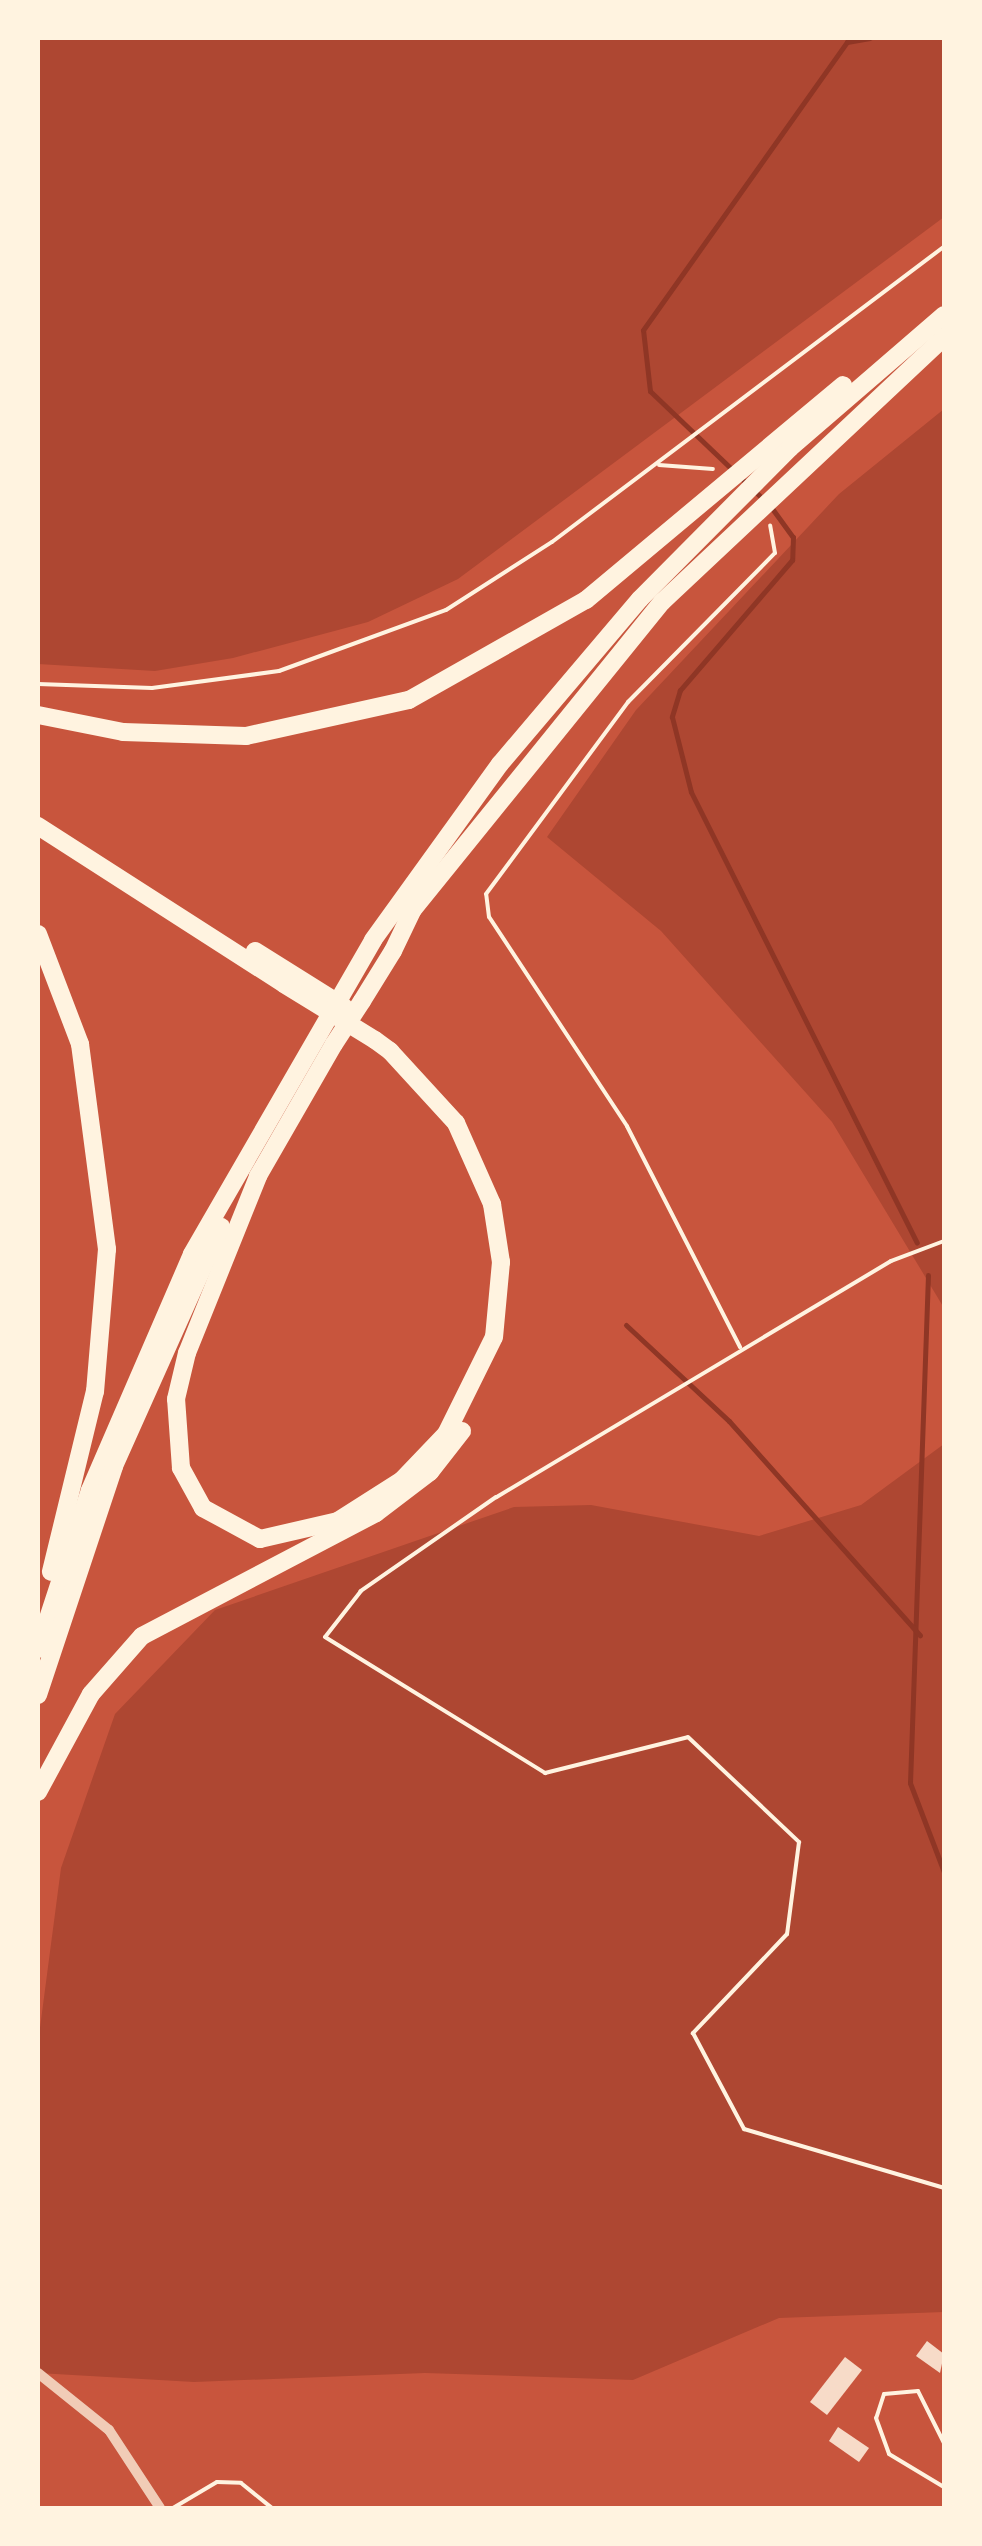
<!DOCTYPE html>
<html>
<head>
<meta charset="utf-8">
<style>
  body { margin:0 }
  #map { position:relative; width:982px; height:2546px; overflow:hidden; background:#c8553d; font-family:Poppins,sans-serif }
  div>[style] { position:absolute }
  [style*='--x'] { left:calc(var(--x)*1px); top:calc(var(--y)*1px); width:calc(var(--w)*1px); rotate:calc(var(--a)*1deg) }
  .green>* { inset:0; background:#ae4732 }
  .stream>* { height:5px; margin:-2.5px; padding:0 2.5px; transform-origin:2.5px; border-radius:2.5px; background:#8f3625 }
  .building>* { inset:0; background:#f7dbc8 }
  .path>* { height:4px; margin:-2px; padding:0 2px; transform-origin:2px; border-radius:2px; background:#fff3e0 }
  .minor>* { height:10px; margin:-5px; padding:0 5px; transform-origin:5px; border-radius:5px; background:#f1ccb7 }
  .trunk>* { height:18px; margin:-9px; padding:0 9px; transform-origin:9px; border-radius:9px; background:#fff3e0 }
  span { translate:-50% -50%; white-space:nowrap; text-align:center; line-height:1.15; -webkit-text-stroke:8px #fff3e0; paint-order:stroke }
  .frame { position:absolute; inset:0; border:40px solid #fff3e0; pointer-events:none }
</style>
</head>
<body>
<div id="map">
  <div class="green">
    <i style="clip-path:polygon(38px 38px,944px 38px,944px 217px,458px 579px,368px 622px,233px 658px,155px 671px,38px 664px)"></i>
    <i style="clip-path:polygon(944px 409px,944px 1308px,832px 1122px,661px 931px,547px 837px,636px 710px,839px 494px)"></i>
    <i style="clip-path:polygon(944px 1444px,944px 2312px,779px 2318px,633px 2380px,425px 2373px,194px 2382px,38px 2373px,38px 2043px,61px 1868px,115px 1714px,215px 1610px,514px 1507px,591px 1505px,759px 1536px,861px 1505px)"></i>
  </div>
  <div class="stream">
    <i style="--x:763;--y:499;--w:156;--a:-136.3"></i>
    <i style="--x:650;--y:391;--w:61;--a:-96.5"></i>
    <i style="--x:643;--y:330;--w:353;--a:-54.7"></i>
    <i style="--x:847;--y:42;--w:23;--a:-10"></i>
    <i style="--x:771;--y:507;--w:37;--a:54"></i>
    <i style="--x:793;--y:537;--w:23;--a:92"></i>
    <i style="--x:792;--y:560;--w:172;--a:130.7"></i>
    <i style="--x:680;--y:690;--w:28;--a:107"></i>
    <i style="--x:672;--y:717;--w:77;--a:75.8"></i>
    <i style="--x:691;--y:792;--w:504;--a:63.38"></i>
    <i style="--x:928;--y:1275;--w:508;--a:92.03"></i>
    <i style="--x:910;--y:1783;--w:95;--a:69.1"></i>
    <i style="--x:626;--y:1325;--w:141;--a:43"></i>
    <i style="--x:729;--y:1421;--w:287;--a:48.3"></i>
  </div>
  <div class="building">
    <i style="clip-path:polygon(927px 2341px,944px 2354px,940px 2373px,916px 2356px)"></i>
    <i style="clip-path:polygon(845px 2357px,862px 2370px,827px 2415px,810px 2402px)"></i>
    <i style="clip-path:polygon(838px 2427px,869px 2448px,859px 2462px,829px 2441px)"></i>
  </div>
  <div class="path">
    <i style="--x:659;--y:465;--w:54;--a:4.2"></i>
    <i style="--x:38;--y:684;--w:114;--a:2"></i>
    <i style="--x:152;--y:688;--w:128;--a:-7.6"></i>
    <i style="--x:279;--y:671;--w:178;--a:-20.1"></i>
    <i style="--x:446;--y:610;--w:126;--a:-32.7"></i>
    <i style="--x:552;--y:542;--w:491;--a:-37"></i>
    <i style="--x:944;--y:1241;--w:57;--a:159.3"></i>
    <i style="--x:891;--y:1261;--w:460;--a:149.1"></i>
    <i style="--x:496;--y:1497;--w:165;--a:145.2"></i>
    <i style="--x:361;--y:1591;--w:58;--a:128"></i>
    <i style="--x:325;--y:1637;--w:259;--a:31.7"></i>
    <i style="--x:545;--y:1773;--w:147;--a:-14.1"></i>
    <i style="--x:688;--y:1737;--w:153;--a:43.4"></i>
    <i style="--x:799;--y:1842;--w:93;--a:97.4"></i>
    <i style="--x:787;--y:1934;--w:137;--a:133.5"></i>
    <i style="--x:693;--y:2033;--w:109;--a:62"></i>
    <i style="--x:744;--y:2129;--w:209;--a:16.4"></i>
    <i style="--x:740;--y:1347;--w:248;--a:-117.1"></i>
    <i style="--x:627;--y:1126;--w:250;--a:-123.4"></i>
    <i style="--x:489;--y:917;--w:23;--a:-97"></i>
    <i style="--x:486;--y:894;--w:239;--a:-53.5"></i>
    <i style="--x:628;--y:702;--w:209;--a:-45.4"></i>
    <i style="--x:775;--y:553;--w:28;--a:-100"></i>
    <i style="--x:944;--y:2443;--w:58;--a:-116.6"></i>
    <i style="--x:918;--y:2391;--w:34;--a:175"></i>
    <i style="--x:884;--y:2394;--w:25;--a:108"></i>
    <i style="--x:876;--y:2418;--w:38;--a:70"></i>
    <i style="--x:889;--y:2454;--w:64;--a:31"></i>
    <i style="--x:173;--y:2508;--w:51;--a:-30.6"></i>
    <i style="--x:217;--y:2482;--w:24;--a:2"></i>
    <i style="--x:241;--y:2483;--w:40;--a:39"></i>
  </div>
  <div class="minor">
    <i style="--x:38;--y:2373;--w:91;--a:38.8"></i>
    <i style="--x:109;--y:2430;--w:93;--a:56.8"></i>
  </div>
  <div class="trunk">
    <i style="--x:38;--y:715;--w:87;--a:11.3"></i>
    <i style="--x:123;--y:732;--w:123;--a:1.9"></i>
    <i style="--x:246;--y:736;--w:167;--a:-12.5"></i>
    <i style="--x:409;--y:700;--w:203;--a:-29.5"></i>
    <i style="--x:586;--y:600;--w:335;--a:-39.9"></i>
    <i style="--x:38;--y:826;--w:292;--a:32.7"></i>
    <i style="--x:284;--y:984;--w:107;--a:31.6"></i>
    <i style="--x:375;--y:1040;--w:19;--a:36"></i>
    <i style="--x:390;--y:1051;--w:98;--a:47.5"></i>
    <i style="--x:456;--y:1123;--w:89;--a:66"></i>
    <i style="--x:492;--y:1204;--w:59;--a:81.2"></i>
    <i style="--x:501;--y:1262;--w:75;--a:95.3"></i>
    <i style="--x:494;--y:1337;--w:108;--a:116.3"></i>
    <i style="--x:446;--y:1434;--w:64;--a:133.7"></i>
    <i style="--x:402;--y:1480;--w:76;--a:147.4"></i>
    <i style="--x:338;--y:1521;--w:80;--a:167"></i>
    <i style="--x:260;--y:1539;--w:65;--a:-151.5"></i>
    <i style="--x:203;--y:1508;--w:46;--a:-118.8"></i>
    <i style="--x:181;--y:1468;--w:69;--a:-94.1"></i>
    <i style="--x:176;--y:1399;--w:47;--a:-76.6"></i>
    <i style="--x:187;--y:1353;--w:191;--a:-68.1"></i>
    <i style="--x:258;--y:1176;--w:152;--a:-60.1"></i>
    <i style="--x:334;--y:1044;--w:51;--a:-56.9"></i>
    <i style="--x:362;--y:1001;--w:59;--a:-58.2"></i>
    <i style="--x:393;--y:951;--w:47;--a:-64.5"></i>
    <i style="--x:406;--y:918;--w:407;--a:-51"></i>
    <i style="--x:662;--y:602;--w:387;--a:-43.2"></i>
    <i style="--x:38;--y:934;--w:118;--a:69.1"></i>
    <i style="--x:80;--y:1044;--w:207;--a:82.5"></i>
    <i style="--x:107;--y:1249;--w:143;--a:94.8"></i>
    <i style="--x:95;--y:1391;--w:186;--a:103.7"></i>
    <i style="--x:255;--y:951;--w:104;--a:32"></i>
    <i style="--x:38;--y:1649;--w:167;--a:-71.9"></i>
    <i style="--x:90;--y:1490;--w:257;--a:-66.6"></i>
    <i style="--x:192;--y:1254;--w:362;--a:-60"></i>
    <i style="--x:373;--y:940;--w:217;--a:-54.2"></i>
    <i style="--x:500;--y:764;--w:216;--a:-49.7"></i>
    <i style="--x:640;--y:599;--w:213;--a:-45.2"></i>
    <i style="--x:790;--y:448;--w:203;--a:-40.8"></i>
    <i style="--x:38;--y:1695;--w:241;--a:-71.6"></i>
    <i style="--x:114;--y:1466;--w:262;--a:-65.9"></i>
    <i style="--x:38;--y:1792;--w:111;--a:-61.6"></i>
    <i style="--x:91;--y:1694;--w:77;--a:-48.7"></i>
    <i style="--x:142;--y:1636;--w:264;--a:-27.7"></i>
    <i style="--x:376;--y:1513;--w:68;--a:-37.2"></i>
    <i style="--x:430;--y:1472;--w:52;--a:-52"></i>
  </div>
  <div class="frame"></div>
</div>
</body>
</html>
